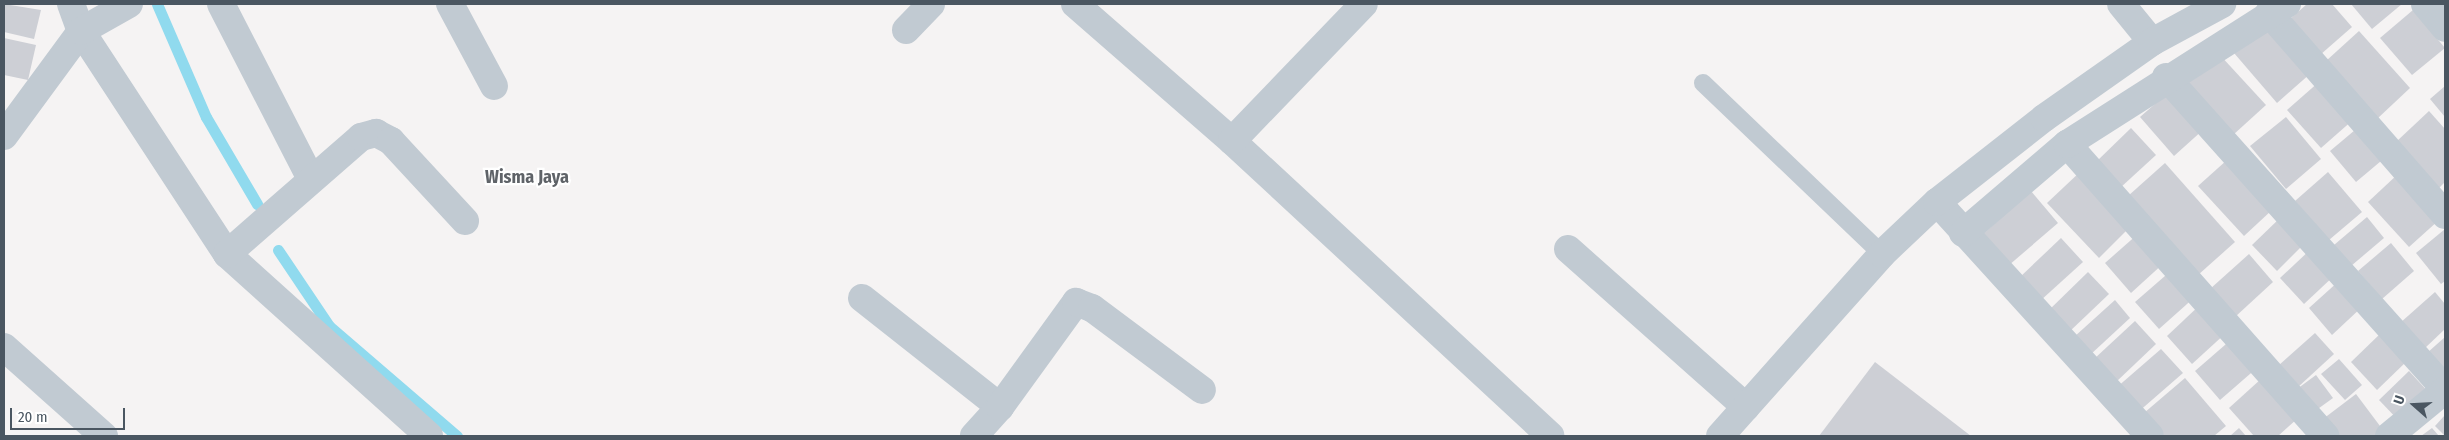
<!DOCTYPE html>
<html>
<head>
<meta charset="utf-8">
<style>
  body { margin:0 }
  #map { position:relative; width:2449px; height:440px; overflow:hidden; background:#f5f3f3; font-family:"Fira Sans Condensed",sans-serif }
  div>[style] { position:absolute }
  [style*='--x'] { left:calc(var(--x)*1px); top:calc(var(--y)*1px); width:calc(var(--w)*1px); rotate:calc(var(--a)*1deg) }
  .stream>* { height:11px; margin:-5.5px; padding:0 5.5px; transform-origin:5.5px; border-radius:5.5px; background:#90daee }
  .building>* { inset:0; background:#cdcfd5 }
  .lane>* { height:18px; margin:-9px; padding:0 9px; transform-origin:9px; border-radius:9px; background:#c1cad2 }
  .street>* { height:28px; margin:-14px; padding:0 14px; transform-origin:14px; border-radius:14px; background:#c1cad2 }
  span { translate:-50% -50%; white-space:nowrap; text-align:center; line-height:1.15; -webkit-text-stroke:4.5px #fff; paint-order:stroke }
  .quarter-label { font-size:18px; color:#5f6368; font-weight:700 }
  .frame { position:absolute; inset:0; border:5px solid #4a5661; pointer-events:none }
  .north { position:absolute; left:2389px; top:380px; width:50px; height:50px; -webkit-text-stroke:4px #fff; paint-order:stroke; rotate:289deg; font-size:14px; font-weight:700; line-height:20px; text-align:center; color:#4a5661 }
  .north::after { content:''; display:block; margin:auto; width:18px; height:22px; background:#4a5661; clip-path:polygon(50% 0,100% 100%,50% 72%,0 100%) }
  .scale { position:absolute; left:10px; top:408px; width:115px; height:22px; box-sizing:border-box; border:2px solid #4a5661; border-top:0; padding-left:6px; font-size:15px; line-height:18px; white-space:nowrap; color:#4a5661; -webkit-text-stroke:4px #fff; paint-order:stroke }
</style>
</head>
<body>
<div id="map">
  <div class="stream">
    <i style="--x:157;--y:4;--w:123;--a:66.6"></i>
    <i style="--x:206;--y:117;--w:101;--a:59.6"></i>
    <i style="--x:278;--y:250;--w:92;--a:56.1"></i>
    <i style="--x:329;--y:326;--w:169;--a:40.7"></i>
  </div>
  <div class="building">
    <i style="clip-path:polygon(4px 4px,41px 10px,34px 39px,4px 32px)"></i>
    <i style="clip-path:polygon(2307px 4px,2332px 4px,2352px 27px,2320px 55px,2289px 20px)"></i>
    <i style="clip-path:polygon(2351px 4px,2402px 4px,2372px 29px)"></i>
    <i style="clip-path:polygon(2413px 10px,2445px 48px,2412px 75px,2380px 38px)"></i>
    <i style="clip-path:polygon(2269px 24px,2311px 73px,2277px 103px,2234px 53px)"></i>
    <i style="clip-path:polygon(2359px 31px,2410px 88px,2377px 119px,2326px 61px)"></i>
    <i style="clip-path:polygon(4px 38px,36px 45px,28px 80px,4px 75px)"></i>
    <i style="clip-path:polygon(2219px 54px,2266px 105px,2233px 135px,2187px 83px)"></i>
    <i style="clip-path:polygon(2320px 81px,2354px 119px,2321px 148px,2287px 110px)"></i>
    <i style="clip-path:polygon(2445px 86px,2445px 117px,2430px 99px)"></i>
    <i style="clip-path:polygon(2171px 90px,2204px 129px,2174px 156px,2140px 117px)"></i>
    <i style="clip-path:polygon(2429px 111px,2445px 129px,2445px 182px,2439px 188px,2396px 142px)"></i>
    <i style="clip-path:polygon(2286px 117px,2321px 159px,2286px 189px,2250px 146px)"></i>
    <i style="clip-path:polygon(2361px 125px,2387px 156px,2356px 182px,2330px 151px)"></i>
    <i style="clip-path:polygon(2131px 128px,2156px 155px,2120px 188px,2096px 162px)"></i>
    <i style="clip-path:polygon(2227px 160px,2272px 210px,2244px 236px,2198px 186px)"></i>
    <i style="clip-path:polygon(2165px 163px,2235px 242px,2198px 275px,2128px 196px)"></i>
    <i style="clip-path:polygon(2081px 171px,2132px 225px,2099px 258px,2047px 203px)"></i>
    <i style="clip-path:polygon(2328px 172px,2362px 212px,2329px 240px,2295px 201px)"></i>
    <i style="clip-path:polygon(2398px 174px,2439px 220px,2409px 247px,2368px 202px)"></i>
    <i style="clip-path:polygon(2031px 191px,2058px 223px,2008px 266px,1982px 235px)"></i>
    <i style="clip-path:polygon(2281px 217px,2306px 242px,2277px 271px,2252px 245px)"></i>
    <i style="clip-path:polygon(2367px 217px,2384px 238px,2351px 266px,2334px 245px)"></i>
    <i style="clip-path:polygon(2445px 229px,2445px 281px,2441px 284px,2416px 253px)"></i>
    <i style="clip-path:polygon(2139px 233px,2165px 262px,2131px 293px,2105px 263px)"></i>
    <i style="clip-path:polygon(2061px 238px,2083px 262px,2040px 301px,2019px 278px)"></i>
    <i style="clip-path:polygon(2391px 243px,2414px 271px,2382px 299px,2358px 271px)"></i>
    <i style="clip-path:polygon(2312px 248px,2336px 274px,2304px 304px,2280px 278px)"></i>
    <i style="clip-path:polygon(2249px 254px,2273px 282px,2235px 317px,2210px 289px)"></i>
    <i style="clip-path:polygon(2173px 269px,2196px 296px,2159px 329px,2135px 302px)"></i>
    <i style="clip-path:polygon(2088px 272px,2109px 294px,2068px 333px,2047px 312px)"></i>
    <i style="clip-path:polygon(2340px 280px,2363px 306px,2332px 335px,2309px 308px)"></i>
    <i style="clip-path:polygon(2435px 292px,2445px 304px,2445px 329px,2424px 349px,2400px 323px)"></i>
    <i style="clip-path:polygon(2115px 300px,2130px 318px,2090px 355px,2074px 337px)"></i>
    <i style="clip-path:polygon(2202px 303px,2227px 332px,2192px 364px,2167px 336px)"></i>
    <i style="clip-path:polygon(2135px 321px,2156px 344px,2115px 383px,2094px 359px)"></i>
    <i style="clip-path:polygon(2315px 333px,2334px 354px,2297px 388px,2278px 366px)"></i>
    <i style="clip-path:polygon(2381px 333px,2407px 361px,2377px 390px,2351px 362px)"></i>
    <i style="clip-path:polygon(2445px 337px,2445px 374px,2427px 353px)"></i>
    <i style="clip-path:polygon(2233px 338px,2258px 367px,2220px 400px,2195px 371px)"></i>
    <i style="clip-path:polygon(2161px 349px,2183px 373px,2137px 413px,2116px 388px)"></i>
    <i style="clip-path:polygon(2339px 359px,2362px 385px,2345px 400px,2321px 374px)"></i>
    <i style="clip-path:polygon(1875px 362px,1971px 436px,1819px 436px)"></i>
    <i style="clip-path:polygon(2409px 371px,2432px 396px,2402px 424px,2379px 400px)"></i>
    <i style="clip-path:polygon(2316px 375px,2333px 398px,2315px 411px,2297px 389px)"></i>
    <i style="clip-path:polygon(2185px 378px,2226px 426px,2214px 436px,2164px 436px,2144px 413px)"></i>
    <i style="clip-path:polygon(2261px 379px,2297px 419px,2278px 436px,2254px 436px,2229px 408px)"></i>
    <i style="clip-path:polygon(2356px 394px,2386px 434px,2382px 436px,2336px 436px,2323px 419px)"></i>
    <i style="clip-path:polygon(2445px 415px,2445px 436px,2435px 426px)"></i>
    <i style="clip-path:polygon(2239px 428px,2246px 436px,2230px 436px)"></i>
    <i style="clip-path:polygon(2432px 428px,2439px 436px,2421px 436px)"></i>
  </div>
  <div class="lane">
    <i style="--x:1703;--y:83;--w:248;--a:43.7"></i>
  </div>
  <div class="street">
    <i style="--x:71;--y:4;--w:29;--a:70"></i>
    <i style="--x:81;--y:31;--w:267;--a:56.8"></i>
    <i style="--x:227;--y:254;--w:272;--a:42"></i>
    <i style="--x:221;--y:4;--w:197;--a:62.8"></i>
    <i style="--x:450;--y:4;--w:93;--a:61.8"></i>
    <i style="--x:1075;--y:4;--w:208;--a:41.1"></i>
    <i style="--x:1232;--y:141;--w:434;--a:42.8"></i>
    <i style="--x:2121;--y:4;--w:49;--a:50.8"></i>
    <i style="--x:2425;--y:4;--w:31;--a:50"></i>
    <i style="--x:2269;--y:13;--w:268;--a:48.9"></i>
    <i style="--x:906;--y:30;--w:36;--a:-46"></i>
    <i style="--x:2166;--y:77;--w:419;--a:48.2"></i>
    <i style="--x:4;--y:136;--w:130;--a:-53.7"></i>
    <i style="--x:81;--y:31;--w:55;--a:-29.4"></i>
    <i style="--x:1232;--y:141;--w:190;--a:-46.1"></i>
    <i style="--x:2067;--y:144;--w:390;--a:48.5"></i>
    <i style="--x:1937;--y:202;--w:316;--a:47.7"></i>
    <i style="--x:1963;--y:233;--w:137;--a:-40.6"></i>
    <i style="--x:2067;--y:144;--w:261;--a:-32.5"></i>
    <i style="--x:1568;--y:249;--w:238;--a:41.6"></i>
    <i style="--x:227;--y:254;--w:178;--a:-41.1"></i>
    <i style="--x:361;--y:137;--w:16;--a:-15"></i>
    <i style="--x:376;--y:133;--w:17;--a:28"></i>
    <i style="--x:391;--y:141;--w:109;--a:47.2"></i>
    <i style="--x:862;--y:298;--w:176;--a:38.3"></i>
    <i style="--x:1000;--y:407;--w:39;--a:132"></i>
    <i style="--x:4;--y:347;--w:134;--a:41.7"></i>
    <i style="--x:1000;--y:407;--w:130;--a:-54.1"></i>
    <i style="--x:1076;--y:302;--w:17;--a:21"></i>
    <i style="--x:1092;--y:308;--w:137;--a:36.7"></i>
    <i style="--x:1720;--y:436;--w:244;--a:-48.3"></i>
    <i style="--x:1882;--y:254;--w:76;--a:-43.4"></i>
    <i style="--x:1937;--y:202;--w:136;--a:-38.1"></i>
    <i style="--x:2044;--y:118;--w:132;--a:-35.1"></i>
    <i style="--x:2152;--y:42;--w:80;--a:-28.5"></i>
    <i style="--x:2389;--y:436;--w:72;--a:-39.4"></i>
  </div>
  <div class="quarter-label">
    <span style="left:527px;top:177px">Wisma Jaya</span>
  </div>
  <div class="frame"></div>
  <div class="north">U</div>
  <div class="scale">20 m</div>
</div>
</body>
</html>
